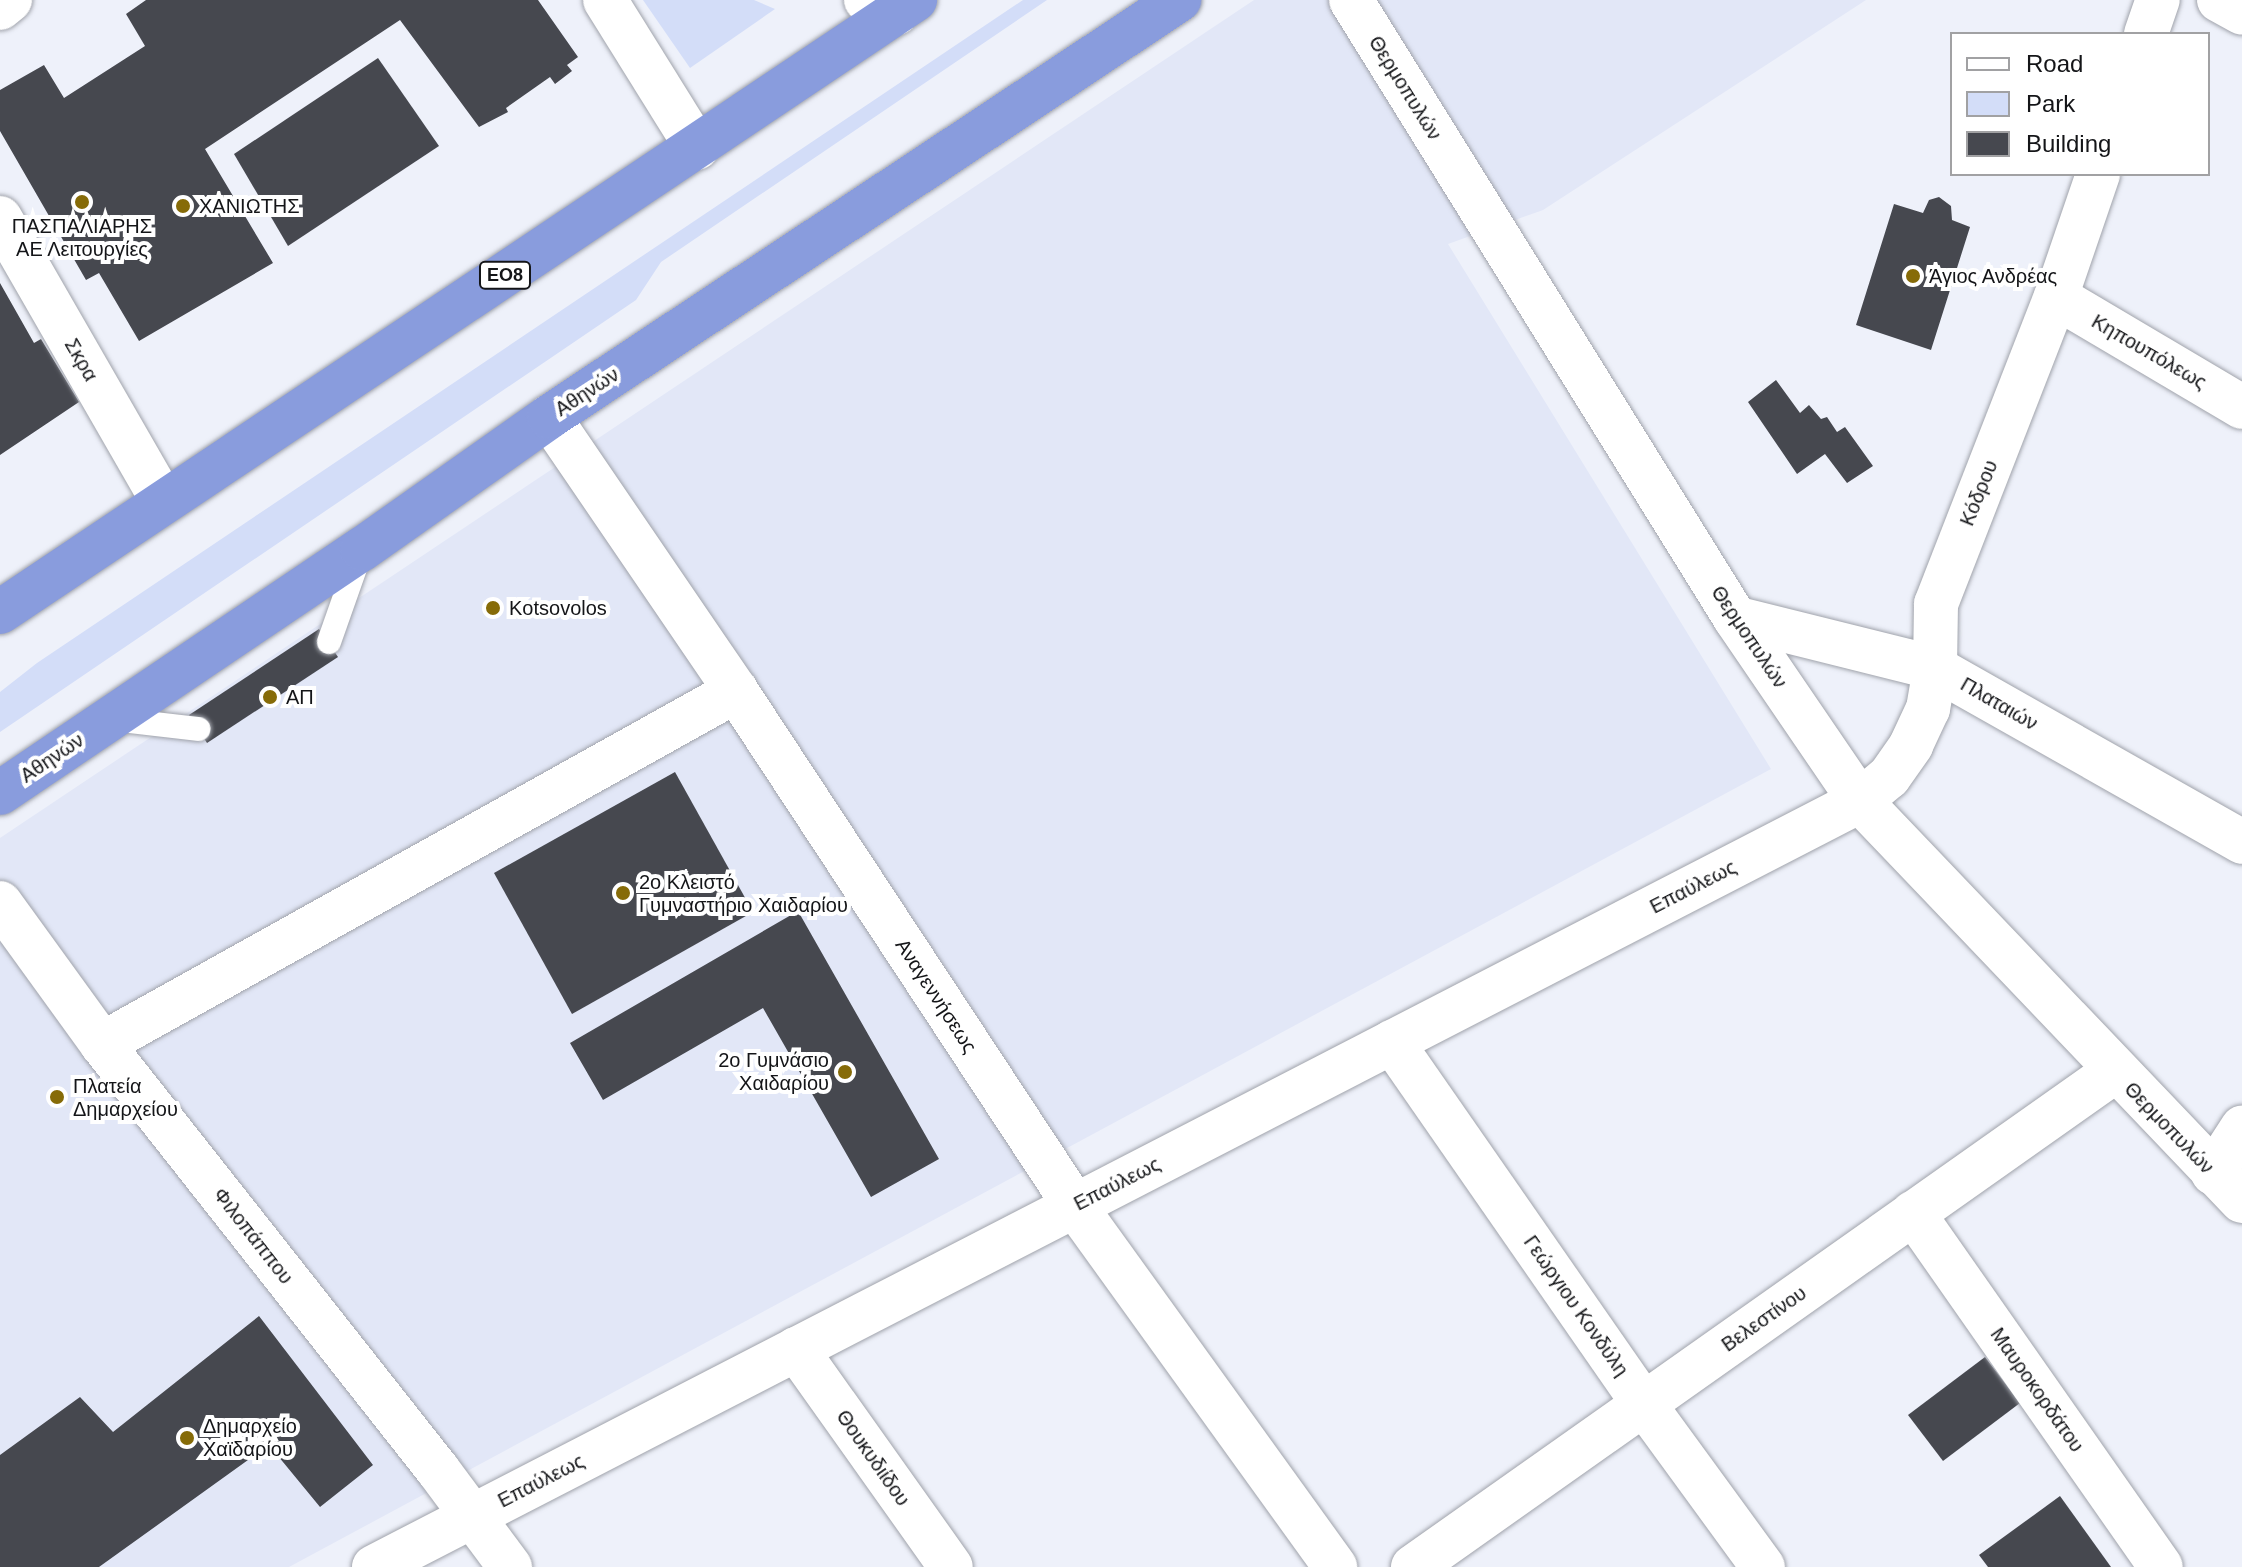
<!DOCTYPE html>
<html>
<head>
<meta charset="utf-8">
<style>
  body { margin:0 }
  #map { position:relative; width:2242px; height:1567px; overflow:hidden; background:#eef1fa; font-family:Helvetica,sans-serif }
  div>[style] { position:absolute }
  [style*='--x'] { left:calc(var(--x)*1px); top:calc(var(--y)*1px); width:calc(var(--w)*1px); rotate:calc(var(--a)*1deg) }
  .built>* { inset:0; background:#e2e7f7 }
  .green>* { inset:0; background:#d3ddf8 }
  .building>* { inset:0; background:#46484f }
  .roads { filter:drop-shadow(0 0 2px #a0a3ab) drop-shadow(0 0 2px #a0a3ab) }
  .lane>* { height:24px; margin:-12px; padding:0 12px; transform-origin:12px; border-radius:12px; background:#fff }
  .street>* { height:44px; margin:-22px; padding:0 22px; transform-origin:22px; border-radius:22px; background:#fff }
  .highway>* { height:44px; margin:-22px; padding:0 22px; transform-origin:22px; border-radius:22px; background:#899cdd }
  .dots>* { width:22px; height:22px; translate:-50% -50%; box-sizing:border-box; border:4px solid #fff; border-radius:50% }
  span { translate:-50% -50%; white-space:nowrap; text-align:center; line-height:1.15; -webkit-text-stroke:8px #fff; paint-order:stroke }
  .shield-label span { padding:2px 6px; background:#fff; border:2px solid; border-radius:6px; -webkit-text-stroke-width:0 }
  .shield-label { font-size:18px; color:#141518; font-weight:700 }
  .street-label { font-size:20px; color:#141518 }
  .poi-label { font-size:20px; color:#141518 }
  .left { translate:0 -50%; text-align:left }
  .right { translate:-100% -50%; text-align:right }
  .legend { position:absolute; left:1950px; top:32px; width:260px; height:144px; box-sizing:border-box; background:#fff; border:2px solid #a1a1a3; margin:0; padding:10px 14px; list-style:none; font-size:24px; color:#141518 }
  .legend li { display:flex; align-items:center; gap:16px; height:40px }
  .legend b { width:40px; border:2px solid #a1a1a3 }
</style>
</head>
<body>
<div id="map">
  <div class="built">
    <i style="clip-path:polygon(1254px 0,1866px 0,1543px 210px,1448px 244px,1771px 769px,289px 1567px,0 1567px,0 838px)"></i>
  </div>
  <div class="green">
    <i style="clip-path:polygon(643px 0,754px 0,775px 9px,690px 68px)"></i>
    <i style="clip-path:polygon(1023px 0,1047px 0,661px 262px,636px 300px,0 732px,0 692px,37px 663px)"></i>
  </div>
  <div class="building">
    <i style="clip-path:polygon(146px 0,538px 0,578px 57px,567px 65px,572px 71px,555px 84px,550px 77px,506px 108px,508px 112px,479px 127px,400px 20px,205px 149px,273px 263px,139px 341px,99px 273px,86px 280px,0 131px,0 90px,44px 65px,64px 98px,145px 46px,126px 14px)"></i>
    <i style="clip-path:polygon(378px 58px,439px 146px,288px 246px,234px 154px)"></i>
    <i style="clip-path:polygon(1939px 197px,1951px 206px,1952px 220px,1970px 227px,1931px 350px,1856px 325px,1894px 204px,1923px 213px,1929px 200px)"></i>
    <i style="clip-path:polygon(0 283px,34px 343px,41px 339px,79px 402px,0 455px)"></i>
    <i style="clip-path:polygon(1776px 380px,1800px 413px,1809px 405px,1821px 419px,1827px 417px,1837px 432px,1845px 427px,1873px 466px,1847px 483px,1825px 454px,1797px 474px,1748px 402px)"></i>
    <i style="clip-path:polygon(319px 629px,338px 657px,207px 743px,189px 715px)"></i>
    <i style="clip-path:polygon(675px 772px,753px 912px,572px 1014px,494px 873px)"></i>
    <i style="clip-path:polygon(798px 911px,939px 1159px,871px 1197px,763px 1008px,603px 1100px,570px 1043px)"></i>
    <i style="clip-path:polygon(259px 1316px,373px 1465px,320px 1507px,269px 1445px,99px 1567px,0 1567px,0 1455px,80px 1397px,113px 1432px)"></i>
    <i style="clip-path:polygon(1985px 1357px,2020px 1403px,1943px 1461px,1908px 1415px)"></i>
    <i style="clip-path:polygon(2060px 1496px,2111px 1567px,1988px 1567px,1979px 1555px)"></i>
  </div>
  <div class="roads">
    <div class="lane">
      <i style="--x:329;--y:642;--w:93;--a:-70.6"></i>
      <i style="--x:112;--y:719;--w:87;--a:6.6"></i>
    </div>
    <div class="street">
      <i style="--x:605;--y:0;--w:174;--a:58.1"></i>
      <i style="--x:866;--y:0;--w:33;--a:23"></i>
      <i style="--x:1351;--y:0;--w:728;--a:58.14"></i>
      <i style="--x:1735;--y:618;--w:222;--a:55.7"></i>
      <i style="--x:1860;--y:801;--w:553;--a:46.32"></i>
      <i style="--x:2219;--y:0;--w:26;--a:29"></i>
      <i style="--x:0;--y:8;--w:13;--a:-39"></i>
      <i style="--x:2146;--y:34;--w:36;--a:-71"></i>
      <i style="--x:0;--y:218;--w:327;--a:60.1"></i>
      <i style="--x:2056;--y:297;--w:216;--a:30.6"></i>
      <i style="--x:549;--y:417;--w:332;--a:55.7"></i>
      <i style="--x:736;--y:691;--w:617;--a:56.64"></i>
      <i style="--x:1075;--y:1206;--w:445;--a:54.2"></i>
      <i style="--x:1735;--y:618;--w:206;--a:14"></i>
      <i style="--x:1935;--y:668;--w:353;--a:29.5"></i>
      <i style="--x:0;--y:903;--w:174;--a:54.1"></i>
      <i style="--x:102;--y:1044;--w:543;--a:51.74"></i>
      <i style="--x:438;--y:1470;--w:121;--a:53.4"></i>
      <i style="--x:1392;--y:1042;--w:441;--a:55.2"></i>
      <i style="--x:1644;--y:1404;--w:202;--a:53.9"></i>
      <i style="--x:102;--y:1044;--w:726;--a:-29.11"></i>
      <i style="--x:2213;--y:1173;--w:54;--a:-57.2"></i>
      <i style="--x:1913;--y:1213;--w:432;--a:55"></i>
      <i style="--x:796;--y:1349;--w:267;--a:54.6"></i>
      <i style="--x:374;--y:1567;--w:1672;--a:-27.27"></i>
      <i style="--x:1860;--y:801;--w:38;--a:-40"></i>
      <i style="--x:1889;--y:777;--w:39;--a:-55"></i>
      <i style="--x:1911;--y:745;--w:40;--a:-65"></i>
      <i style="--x:1928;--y:709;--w:42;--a:-80.3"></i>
      <i style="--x:1935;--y:668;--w:64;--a:-89.1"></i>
      <i style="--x:1936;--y:604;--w:330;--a:-68.7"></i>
      <i style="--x:2056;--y:297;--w:130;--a:-71.1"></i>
      <i style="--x:1413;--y:1567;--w:860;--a:-35.24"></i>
    </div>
    <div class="highway">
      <i style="--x:0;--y:612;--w:1101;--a:-33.78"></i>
      <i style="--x:0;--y:793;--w:437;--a:-34"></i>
      <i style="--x:362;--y:549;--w:229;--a:-35.2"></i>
      <i style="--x:549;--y:417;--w:756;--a:-33.5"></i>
    </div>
  </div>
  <div class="dots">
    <i style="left:82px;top:202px;background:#866b08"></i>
    <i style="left:183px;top:206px;background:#866b08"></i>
    <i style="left:1913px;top:276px;background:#866b08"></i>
    <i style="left:493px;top:608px;background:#866b08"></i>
    <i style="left:270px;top:697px;background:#866b08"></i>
    <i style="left:623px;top:893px;background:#866b08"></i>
    <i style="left:845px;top:1072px;background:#866b08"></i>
    <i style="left:57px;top:1097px;background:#866b08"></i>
    <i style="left:187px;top:1438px;background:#866b08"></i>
  </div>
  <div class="shield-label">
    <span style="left:505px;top:275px">ΕΟ8</span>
  </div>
  <div class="street-label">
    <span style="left:1405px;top:88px;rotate:58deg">Θερμοπυλών</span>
    <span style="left:2149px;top:352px;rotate:30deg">Κηπουπόλεως</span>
    <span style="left:81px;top:360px;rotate:60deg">Σκρα</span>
    <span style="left:587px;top:392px;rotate:-33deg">Αθηνών</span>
    <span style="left:1979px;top:493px;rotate:-68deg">Κόδρου</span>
    <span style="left:1749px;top:637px;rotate:56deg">Θερμοπυλών</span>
    <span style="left:1999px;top:704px;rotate:30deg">Πλαταιών</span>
    <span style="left:52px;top:758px;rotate:-34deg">Αθηνών</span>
    <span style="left:1693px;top:887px;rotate:-27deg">Επαύλεως</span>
    <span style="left:936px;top:996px;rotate:57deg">Αναγεννήσεως</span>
    <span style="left:2169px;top:1128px;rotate:46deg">Θερμοπυλών</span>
    <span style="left:1117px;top:1184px;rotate:-27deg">Επαύλεως</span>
    <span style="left:253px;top:1236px;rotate:52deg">Φιλοπάππου</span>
    <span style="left:1576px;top:1306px;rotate:55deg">Γεώργιου Κονδύλη</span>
    <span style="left:1764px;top:1319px;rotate:-35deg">Βελεστίνου</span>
    <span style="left:2037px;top:1390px;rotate:55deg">Μαυροκορδάτου</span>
    <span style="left:873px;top:1458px;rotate:55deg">Θουκυδιίδου</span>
    <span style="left:541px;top:1481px;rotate:-27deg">Επαύλεως</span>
  </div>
  <div class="poi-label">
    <span class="left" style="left:199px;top:206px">ΧΑΝΙΩΤΗΣ</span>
    <span style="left:82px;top:238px">ΠΑΣΠΑΛΙΑΡΗΣ<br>ΑΕ Λειτουργίες</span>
    <span class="left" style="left:1929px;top:276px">Άγιος Ανδρέας</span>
    <span class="left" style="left:509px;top:608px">Kotsovolos</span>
    <span class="left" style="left:286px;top:697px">ΑΠ</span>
    <span class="left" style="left:639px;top:894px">2ο Κλειστό<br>Γυμναστήριο Χαιδαρίου</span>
    <span class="right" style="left:829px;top:1072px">2ο Γυμνάσιο<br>Χαιδαρίου</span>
    <span class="left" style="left:73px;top:1098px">Πλατεία<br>Δημαρχείου</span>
    <span class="left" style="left:203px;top:1438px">Δημαρχείο<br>Χαϊδαρίου</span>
  </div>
  <ul class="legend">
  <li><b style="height:10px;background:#fff"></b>Road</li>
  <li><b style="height:22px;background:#d3ddf8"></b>Park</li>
  <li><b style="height:22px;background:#46484f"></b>Building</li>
  </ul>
</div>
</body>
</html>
